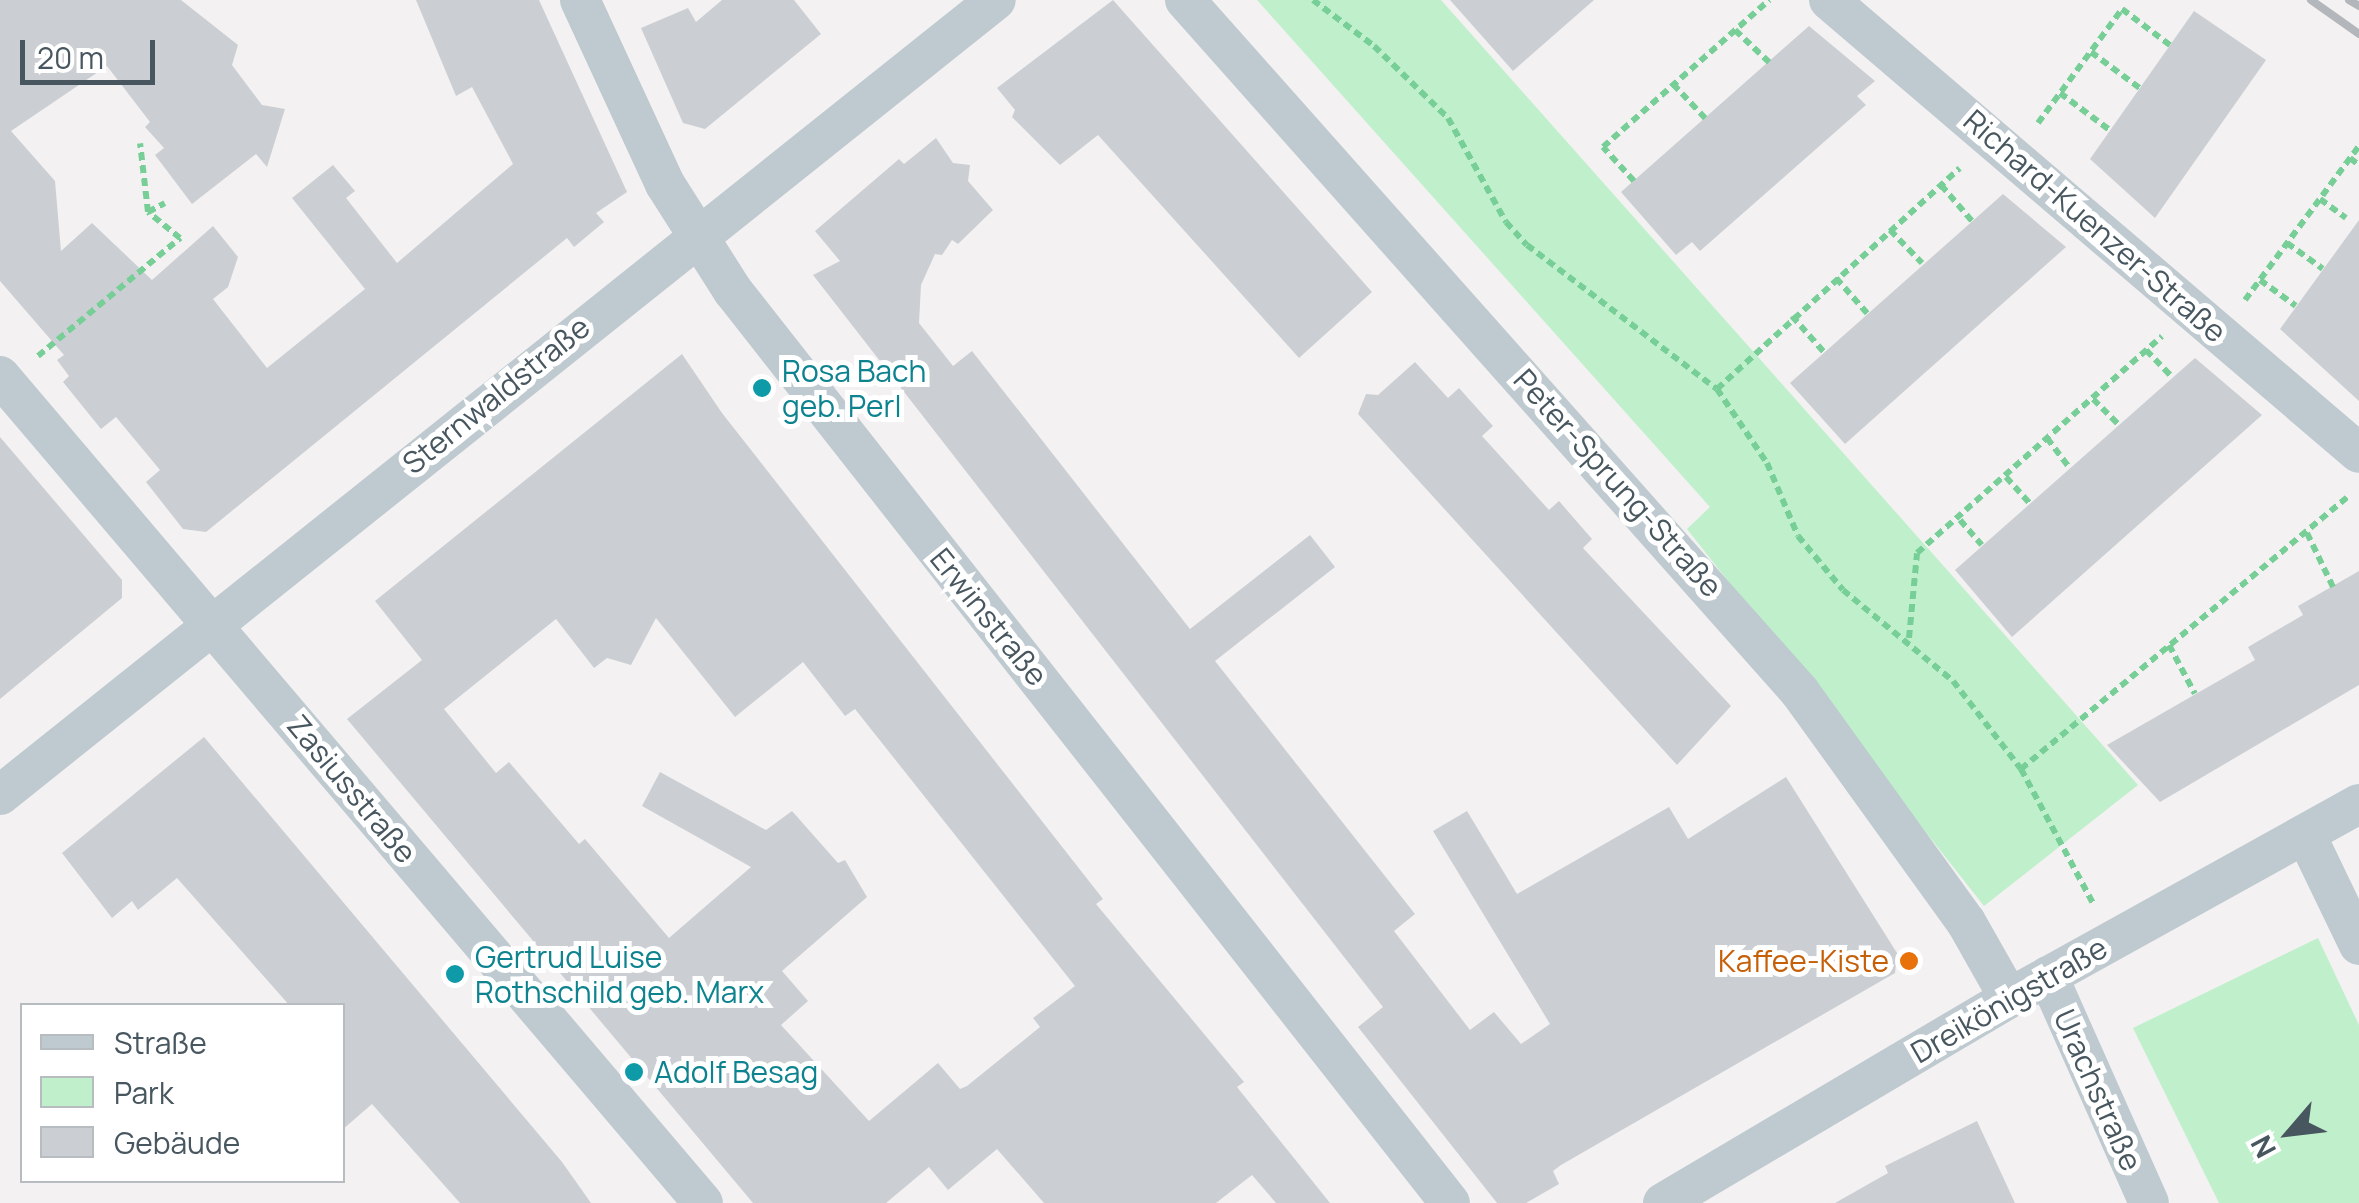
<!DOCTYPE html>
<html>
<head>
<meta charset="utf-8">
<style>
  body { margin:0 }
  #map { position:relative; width:2359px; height:1203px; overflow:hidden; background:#f3f1f1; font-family:Manrope,sans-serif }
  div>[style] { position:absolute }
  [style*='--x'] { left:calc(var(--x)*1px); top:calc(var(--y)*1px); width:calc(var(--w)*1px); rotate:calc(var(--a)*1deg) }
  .green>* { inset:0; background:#bff0cb }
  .building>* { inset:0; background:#cbcfd3 }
  .path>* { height:6px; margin-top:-3px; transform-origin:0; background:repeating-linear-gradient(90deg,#77cf97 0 8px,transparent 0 13px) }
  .minor>* { height:40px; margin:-20px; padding:0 20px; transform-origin:20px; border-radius:20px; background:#becad0 }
  .rail>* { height:8px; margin:-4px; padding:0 4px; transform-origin:4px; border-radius:4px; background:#b3b7bb }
  .dots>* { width:28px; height:28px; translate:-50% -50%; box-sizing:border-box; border:5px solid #fff; border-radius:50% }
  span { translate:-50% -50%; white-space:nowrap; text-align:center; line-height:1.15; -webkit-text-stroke:10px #fff; paint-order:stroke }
  .street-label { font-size:30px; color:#48575f }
  .culture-label { font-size:30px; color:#0d838f }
  .left { translate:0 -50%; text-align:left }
  .food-label { font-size:30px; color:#c56008 }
  .right { translate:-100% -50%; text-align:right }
  .legend { position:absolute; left:20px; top:1003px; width:325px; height:180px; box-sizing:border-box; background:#fff; border:2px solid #b6bcbf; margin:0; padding:12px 18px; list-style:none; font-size:30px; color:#48575f }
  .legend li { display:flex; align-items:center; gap:20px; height:50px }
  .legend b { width:50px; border:2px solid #b6bcbf }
  .north { position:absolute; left:2239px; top:1083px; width:100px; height:100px; -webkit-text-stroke:8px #fff; paint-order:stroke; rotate:242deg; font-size:28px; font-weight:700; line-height:40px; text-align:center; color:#48575f }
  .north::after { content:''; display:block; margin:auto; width:35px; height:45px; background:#48575f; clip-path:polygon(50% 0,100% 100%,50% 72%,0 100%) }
  .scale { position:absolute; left:20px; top:40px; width:135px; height:45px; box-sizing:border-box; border:5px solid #48575f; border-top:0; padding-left:12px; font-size:30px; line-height:35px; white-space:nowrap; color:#48575f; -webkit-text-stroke:8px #fff; paint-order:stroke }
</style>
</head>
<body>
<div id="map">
  <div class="green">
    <i style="clip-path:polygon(1257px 0,1441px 0,2138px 785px,1984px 906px,1687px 529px,1710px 507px)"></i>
    <i style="clip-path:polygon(2318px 938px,2359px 1025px,2359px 1203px,2219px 1203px,2133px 1028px)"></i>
  </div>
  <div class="building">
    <i style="clip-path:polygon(0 0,181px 0,238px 45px,232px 65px,262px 105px,285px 109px,267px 167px,256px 154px,192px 204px,155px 155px,164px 148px,145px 127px,150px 122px,107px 66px,11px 131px,55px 181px,61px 251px,92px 223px,152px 280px,213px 226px,238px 257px,228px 287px,213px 299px,267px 368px,365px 289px,292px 198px,333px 165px,355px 191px,346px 198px,397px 263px,513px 164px,472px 87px,456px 96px,416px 0,539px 0,627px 192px,596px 213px,604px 222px,574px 247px,567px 238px,206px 532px,183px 529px,146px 482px,160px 470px,116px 417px,101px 429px,63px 382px,69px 376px,57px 360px,64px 355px,0 281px)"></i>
    <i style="clip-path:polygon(722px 0,794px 0,821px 34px,705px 129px,683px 123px,641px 28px,688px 8px,696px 22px)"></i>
    <i style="clip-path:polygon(1113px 0,1372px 292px,1299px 358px,1098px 135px,1060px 165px,1012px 117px,1015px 110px,997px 88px)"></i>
    <i style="clip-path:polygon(1450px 0,1594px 0,1513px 71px)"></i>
    <i style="clip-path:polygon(2194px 11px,2266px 60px,2155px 218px,2090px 159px)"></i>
    <i style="clip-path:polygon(1809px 26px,1875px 81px,1857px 96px,1866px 105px,1700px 251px,1692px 242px,1676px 255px,1621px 192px)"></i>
    <i style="clip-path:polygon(936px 138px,953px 163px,970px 165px,968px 181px,993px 210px,958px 244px,952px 240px,942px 255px,935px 254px,921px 285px,919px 323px,953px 366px,972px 351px,1190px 629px,1310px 535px,1335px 567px,1215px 661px,1415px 914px,1394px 931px,1470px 1030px,1494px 1012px,1521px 1044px,1550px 1024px,1433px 831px,1467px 811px,1517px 894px,1669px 807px,1688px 839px,1786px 777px,1897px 953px,1895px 973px,1561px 1165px,1553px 1171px,1559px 1184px,1526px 1203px,1497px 1203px,1358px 1027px,1383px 1007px,813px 275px,840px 261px,815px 231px,899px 159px,904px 164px)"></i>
    <i style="clip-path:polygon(2003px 194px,2066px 247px,1845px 444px,1790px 383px)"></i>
    <i style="clip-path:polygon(2359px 220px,2359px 401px,2280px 329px)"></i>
    <i style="clip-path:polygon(evenodd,682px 354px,722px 413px,1103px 899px,1096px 904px,1244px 1082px,1237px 1087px,1330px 1203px,1276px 1203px,1252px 1175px,1216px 1203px,1044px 1203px,997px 1149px,948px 1190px,929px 1167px,886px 1203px,753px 1203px,347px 719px,422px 660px,375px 601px,682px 354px,656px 618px,735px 717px,803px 662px,845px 716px,855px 709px,1075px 986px,1033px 1018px,1040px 1027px,967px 1086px,960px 1089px,938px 1063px,869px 1121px,781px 1025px,808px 1001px,782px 971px,867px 897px,845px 860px,838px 863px,792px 811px,766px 830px,660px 772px,642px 806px,751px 867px,669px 938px,585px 839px,579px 844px,509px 762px,496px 773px,444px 709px,556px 619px,594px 668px,607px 658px,631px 665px,656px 618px)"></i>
    <i style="clip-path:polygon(2195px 358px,2262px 415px,2012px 637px,1955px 570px)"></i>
    <i style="clip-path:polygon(1415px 362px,1448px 398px,1459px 388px,1493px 426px,1482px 436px,1549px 510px,1559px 501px,1592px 539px,1583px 548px,1731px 706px,1677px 765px,1358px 414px,1366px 394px,1378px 395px)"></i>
    <i style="clip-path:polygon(0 437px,122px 580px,122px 598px,0 699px)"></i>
    <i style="clip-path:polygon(2359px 571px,2359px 685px,2160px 802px,2107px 745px,2255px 660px,2248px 647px,2303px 615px,2298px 606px)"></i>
    <i style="clip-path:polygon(204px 737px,562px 1162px,591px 1203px,460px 1203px,372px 1104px,342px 1130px,342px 1006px,290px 1006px,177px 878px,138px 910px,132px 901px,112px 918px,62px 853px)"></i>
    <i style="clip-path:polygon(1977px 1121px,2015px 1203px,1835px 1203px,1888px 1173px,1885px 1166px)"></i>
  </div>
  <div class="path">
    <i style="--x:1313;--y:0;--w:76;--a:37"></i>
    <i style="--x:1374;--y:46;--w:103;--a:44.2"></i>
    <i style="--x:1448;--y:118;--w:119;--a:60.9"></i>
    <i style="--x:1506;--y:222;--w:31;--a:48"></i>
    <i style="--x:1527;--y:245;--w:238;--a:37.2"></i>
    <i style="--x:1717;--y:389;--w:89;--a:56"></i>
    <i style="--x:1767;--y:463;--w:79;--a:67"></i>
    <i style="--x:1798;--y:536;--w:70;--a:50.2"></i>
    <i style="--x:1843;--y:590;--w:143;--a:39.6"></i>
    <i style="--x:1953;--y:681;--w:111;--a:52.3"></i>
    <i style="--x:2021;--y:769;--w:152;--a:61.8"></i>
    <i style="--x:1735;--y:30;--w:47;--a:43.3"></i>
    <i style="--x:2091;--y:52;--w:62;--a:36.5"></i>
    <i style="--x:1673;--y:84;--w:47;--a:46.7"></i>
    <i style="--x:2060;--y:93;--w:64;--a:36.7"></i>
    <i style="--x:2038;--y:123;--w:142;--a:-53.6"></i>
    <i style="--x:2122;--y:9;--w:60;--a:36.9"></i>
    <i style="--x:2350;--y:158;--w:11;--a:38"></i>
    <i style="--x:1634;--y:181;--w:46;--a:-132.4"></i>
    <i style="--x:1603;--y:147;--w:222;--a:-41.5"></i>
    <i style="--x:1941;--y:185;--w:48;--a:49.3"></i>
    <i style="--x:2320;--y:199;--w:32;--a:36"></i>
    <i style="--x:148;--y:212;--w:19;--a:-28"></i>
    <i style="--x:1890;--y:230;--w:46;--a:45.9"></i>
    <i style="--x:2287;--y:243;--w:44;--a:35.8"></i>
    <i style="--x:1836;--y:278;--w:47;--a:48.5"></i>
    <i style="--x:2260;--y:280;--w:44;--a:35.8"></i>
    <i style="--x:2245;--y:300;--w:192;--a:-53.5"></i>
    <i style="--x:1792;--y:316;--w:48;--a:48.4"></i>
    <i style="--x:2146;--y:350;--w:37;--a:46"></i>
    <i style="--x:38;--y:356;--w:185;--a:-39.7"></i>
    <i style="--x:180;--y:238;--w:41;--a:-140.9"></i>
    <i style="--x:148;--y:212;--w:69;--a:-96.6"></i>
    <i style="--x:1717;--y:389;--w:328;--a:-42.3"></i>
    <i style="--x:2093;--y:399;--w:37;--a:45"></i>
    <i style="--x:2047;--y:438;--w:36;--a:53"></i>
    <i style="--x:2006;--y:477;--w:36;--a:48"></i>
    <i style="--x:1960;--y:520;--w:33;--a:49"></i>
    <i style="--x:2307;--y:533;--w:60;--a:64.3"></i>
    <i style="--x:1909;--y:638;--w:85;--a:-84.6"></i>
    <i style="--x:1917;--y:553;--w:327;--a:-41.5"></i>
    <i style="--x:2169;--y:645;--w:55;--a:62"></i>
    <i style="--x:2021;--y:769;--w:428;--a:-39.8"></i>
  </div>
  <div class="minor">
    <i style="--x:580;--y:0;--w:203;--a:65.2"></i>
    <i style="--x:665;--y:184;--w:127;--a:57.6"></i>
    <i style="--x:733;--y:291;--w:1160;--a:51.83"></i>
    <i style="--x:1185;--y:0;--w:926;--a:48.37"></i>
    <i style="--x:1800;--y:692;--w:284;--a:54.2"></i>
    <i style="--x:1966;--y:922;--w:87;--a:60.5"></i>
    <i style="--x:1829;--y:0;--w:697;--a:40.52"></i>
    <i style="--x:0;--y:376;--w:1085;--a:49.63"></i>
    <i style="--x:0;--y:795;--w:1274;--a:-38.6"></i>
    <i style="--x:2306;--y:835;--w:122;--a:64.3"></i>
    <i style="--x:2048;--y:976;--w:248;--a:66"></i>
    <i style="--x:1663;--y:1203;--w:402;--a:-30.6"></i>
    <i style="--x:2009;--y:998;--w:400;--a:-29"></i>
  </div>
  <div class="rail">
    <i style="--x:2311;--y:0;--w:59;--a:35.3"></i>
    <i style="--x:2349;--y:0;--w:12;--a:31"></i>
  </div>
  <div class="dots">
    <i style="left:762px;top:388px;background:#0f9aa8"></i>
    <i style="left:1909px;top:961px;background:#e8710a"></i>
    <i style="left:455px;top:974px;background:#0f9aa8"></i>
    <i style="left:634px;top:1072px;background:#0f9aa8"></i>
  </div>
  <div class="street-label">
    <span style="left:2095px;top:226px;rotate:41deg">Richard-Kuenzer-Straße</span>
    <span style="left:496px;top:395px;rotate:-39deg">Sternwaldstraße</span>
    <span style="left:1618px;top:483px;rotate:48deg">Peter-Sprung-Straße</span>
    <span style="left:989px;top:617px;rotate:51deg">Erwinstraße</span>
    <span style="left:352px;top:789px;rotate:50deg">Zasiusstraße</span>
    <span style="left:2009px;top:1000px;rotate:-30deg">Dreikönigstraße</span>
    <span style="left:2098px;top:1090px;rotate:66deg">Urachstraße</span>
  </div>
  <div class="culture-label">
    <span class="left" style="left:782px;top:388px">Rosa Bach<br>geb. Perl</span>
    <span class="left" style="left:475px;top:974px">Gertrud Luise<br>Rothschild geb. Marx</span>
    <span class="left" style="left:654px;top:1072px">Adolf Besag</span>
  </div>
  <div class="food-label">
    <span class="right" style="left:1889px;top:961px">Kaffee-Kiste</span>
  </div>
  <ul class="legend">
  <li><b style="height:12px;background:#becad0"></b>Straße</li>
  <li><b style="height:28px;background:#bff0cb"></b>Park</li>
  <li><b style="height:28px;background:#cbcfd3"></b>Gebäude</li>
  </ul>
  <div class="north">N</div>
  <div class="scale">20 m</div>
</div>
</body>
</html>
